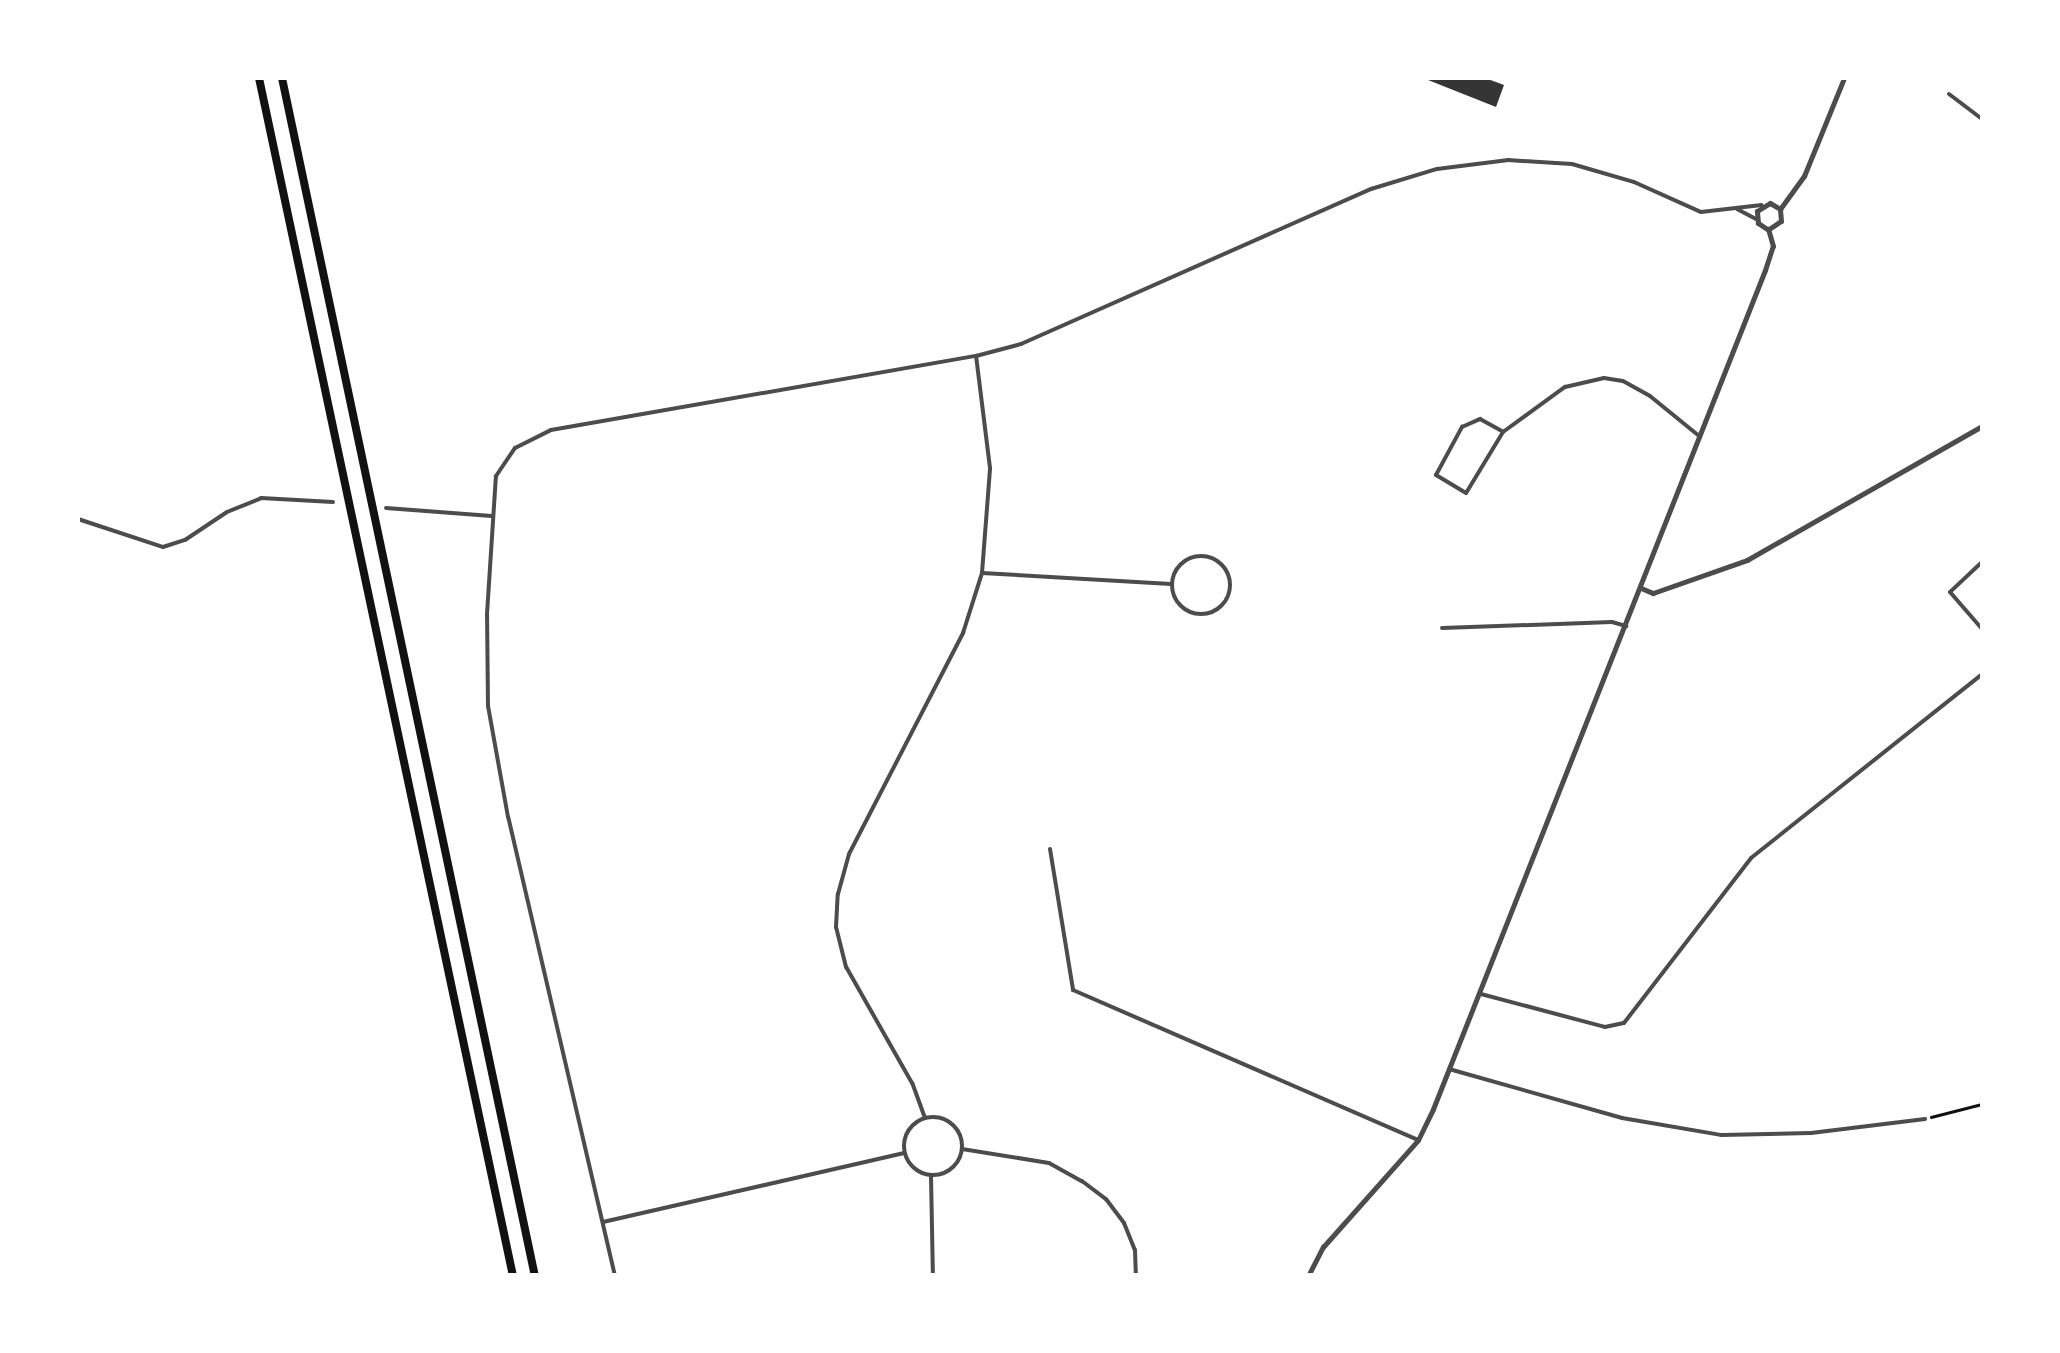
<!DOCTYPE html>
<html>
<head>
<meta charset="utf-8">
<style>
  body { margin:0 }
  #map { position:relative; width:2060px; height:1353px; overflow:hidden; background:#fff; font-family:Ubuntu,sans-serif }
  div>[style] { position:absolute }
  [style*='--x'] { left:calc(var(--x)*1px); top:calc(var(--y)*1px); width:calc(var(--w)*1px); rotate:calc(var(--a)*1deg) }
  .building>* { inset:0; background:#353535 }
  .path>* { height:2.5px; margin:-1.25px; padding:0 1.25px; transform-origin:1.25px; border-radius:1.25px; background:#111 }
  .minor>* { height:4px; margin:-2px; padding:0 2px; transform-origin:2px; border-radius:2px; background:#4c4c4c }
  .minor>.ring { margin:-2px; padding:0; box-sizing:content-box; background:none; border:4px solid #4c4c4c; border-radius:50% }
  .tertiary>* { height:5px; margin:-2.5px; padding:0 2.5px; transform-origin:2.5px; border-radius:2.5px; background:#4c4c4c }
  .motorway>* { height:8px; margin:-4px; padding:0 4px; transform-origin:4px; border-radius:4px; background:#111 }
  span { translate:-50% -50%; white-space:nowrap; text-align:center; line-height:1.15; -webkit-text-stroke:9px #fff; paint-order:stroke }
  .frame { position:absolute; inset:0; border:80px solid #fff; pointer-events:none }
</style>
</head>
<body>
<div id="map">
  <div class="building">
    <i style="clip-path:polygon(1423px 78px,1485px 78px,1504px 85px,1496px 107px)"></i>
  </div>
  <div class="path">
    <i style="--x:1931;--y:1117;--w:53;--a:-14.3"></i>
  </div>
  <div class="minor">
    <i style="--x:1949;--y:94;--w:41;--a:37.1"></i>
    <i style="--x:1737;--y:209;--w:21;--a:28"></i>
    <i style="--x:1480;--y:419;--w:26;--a:29"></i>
    <i style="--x:1503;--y:432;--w:71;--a:121.2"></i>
    <i style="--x:1466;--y:493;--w:35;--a:-149"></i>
    <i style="--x:1436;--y:475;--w:55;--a:-61.6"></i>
    <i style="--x:1462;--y:427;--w:20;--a:-24"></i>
    <i style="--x:1503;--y:432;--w:77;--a:-36"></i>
    <i style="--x:1565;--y:387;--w:40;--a:-13"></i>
    <i style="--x:1604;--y:378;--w:19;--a:9"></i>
    <i style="--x:1623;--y:381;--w:31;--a:29"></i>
    <i style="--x:1650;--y:396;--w:63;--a:39.2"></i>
    <i style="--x:386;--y:508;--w:106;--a:4.3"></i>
    <i style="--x:78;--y:519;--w:89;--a:18.2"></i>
    <i style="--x:163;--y:547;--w:23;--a:-18"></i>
    <i style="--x:185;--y:540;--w:50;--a:-33.7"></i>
    <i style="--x:227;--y:512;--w:37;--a:-22"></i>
    <i style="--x:261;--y:498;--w:72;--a:3.2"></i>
    <i class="ring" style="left:1172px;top:556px;width:54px;height:54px"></i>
    <i style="--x:1982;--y:562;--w:44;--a:136.8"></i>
    <i style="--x:1950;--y:592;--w:49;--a:49.1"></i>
    <i style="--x:982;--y:573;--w:189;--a:3.3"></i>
    <i style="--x:1442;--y:628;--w:170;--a:-2"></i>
    <i style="--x:1612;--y:622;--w:15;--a:16"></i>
    <i style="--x:1050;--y:849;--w:143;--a:80.7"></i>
    <i style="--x:1073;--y:990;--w:376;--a:23.5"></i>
    <i style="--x:1481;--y:994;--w:128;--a:14.9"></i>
    <i style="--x:1605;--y:1027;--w:19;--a:-12"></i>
    <i style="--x:1624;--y:1023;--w:208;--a:-52.4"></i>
    <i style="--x:1751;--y:858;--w:295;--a:-38.5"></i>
    <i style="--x:1449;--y:1069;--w:180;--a:15.8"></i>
    <i style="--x:1622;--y:1118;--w:100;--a:9.7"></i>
    <i style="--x:1721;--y:1135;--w:90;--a:-1.3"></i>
    <i style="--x:1811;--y:1133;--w:115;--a:-7"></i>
    <i class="ring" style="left:904px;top:1117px;width:54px;height:54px"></i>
    <i style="--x:925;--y:1118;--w:37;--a:-110"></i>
    <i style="--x:912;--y:1083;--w:133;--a:-119.6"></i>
    <i style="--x:846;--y:967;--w:41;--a:-104"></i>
    <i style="--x:836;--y:927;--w:33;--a:-87"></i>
    <i style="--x:838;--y:894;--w:41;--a:-74.6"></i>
    <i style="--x:849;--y:854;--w:249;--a:-62.7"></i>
    <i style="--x:963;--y:633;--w:63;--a:-72.4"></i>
    <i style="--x:982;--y:573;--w:105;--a:-85.6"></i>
    <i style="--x:990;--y:468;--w:113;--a:-97.1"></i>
    <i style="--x:962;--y:1149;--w:88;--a:9.1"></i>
    <i style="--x:1049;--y:1163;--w:38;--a:29"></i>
    <i style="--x:1082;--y:1181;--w:30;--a:37"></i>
    <i style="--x:1106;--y:1199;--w:30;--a:53"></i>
    <i style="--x:1124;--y:1223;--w:29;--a:68"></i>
    <i style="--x:1135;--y:1250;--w:26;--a:88"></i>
    <i style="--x:931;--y:1176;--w:100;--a:88.9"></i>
    <i style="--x:603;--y:1222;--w:309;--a:-12.9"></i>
    <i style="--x:615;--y:1276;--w:471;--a:-103.1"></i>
    <i style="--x:508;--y:817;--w:113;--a:-100.2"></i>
    <i style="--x:488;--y:706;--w:92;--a:-90.6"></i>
    <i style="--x:487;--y:614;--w:138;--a:-86.3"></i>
    <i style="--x:496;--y:476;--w:34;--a:-56"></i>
    <i style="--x:515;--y:448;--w:40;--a:-26.6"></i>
    <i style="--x:551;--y:430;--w:431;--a:-9.9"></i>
    <i style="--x:976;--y:356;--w:47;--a:-14.9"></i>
    <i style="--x:1021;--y:344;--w:383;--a:-23.9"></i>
    <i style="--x:1371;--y:189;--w:69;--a:-16.9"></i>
    <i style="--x:1437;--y:169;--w:72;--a:-7.2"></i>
    <i style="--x:1508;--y:160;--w:64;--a:3.6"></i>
    <i style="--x:1572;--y:164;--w:65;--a:16.2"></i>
    <i style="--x:1634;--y:182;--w:73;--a:24.1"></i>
    <i style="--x:1701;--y:212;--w:61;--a:-6.5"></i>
  </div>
  <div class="tertiary">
    <i style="--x:1780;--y:209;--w:41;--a:-54"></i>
    <i style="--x:1804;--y:176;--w:106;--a:-67.8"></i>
    <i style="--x:1767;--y:229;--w:11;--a:-146"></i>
    <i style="--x:1758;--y:223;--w:12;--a:-95"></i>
    <i style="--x:1757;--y:211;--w:15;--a:-32"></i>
    <i style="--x:1770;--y:203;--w:12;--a:31"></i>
    <i style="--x:1769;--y:229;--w:14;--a:-34"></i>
    <i style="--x:1781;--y:221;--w:12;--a:-95"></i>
    <i style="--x:1641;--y:588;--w:13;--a:23"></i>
    <i style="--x:1653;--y:593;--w:100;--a:-19.3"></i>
    <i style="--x:1747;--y:560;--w:271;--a:-29.7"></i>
    <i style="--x:1308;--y:1276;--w:33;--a:-63"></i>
    <i style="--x:1323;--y:1247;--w:143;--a:-48.4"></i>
    <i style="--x:1418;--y:1140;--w:34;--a:-64"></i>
    <i style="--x:1433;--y:1109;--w:902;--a:-68.41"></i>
    <i style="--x:1765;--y:270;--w:25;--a:-72"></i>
    <i style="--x:1773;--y:246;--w:18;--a:-106"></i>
  </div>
  <div class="motorway">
    <i style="--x:259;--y:78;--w:1225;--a:78.03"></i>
    <i style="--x:282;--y:78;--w:1224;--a:78.08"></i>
  </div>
  <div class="frame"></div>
</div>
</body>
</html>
